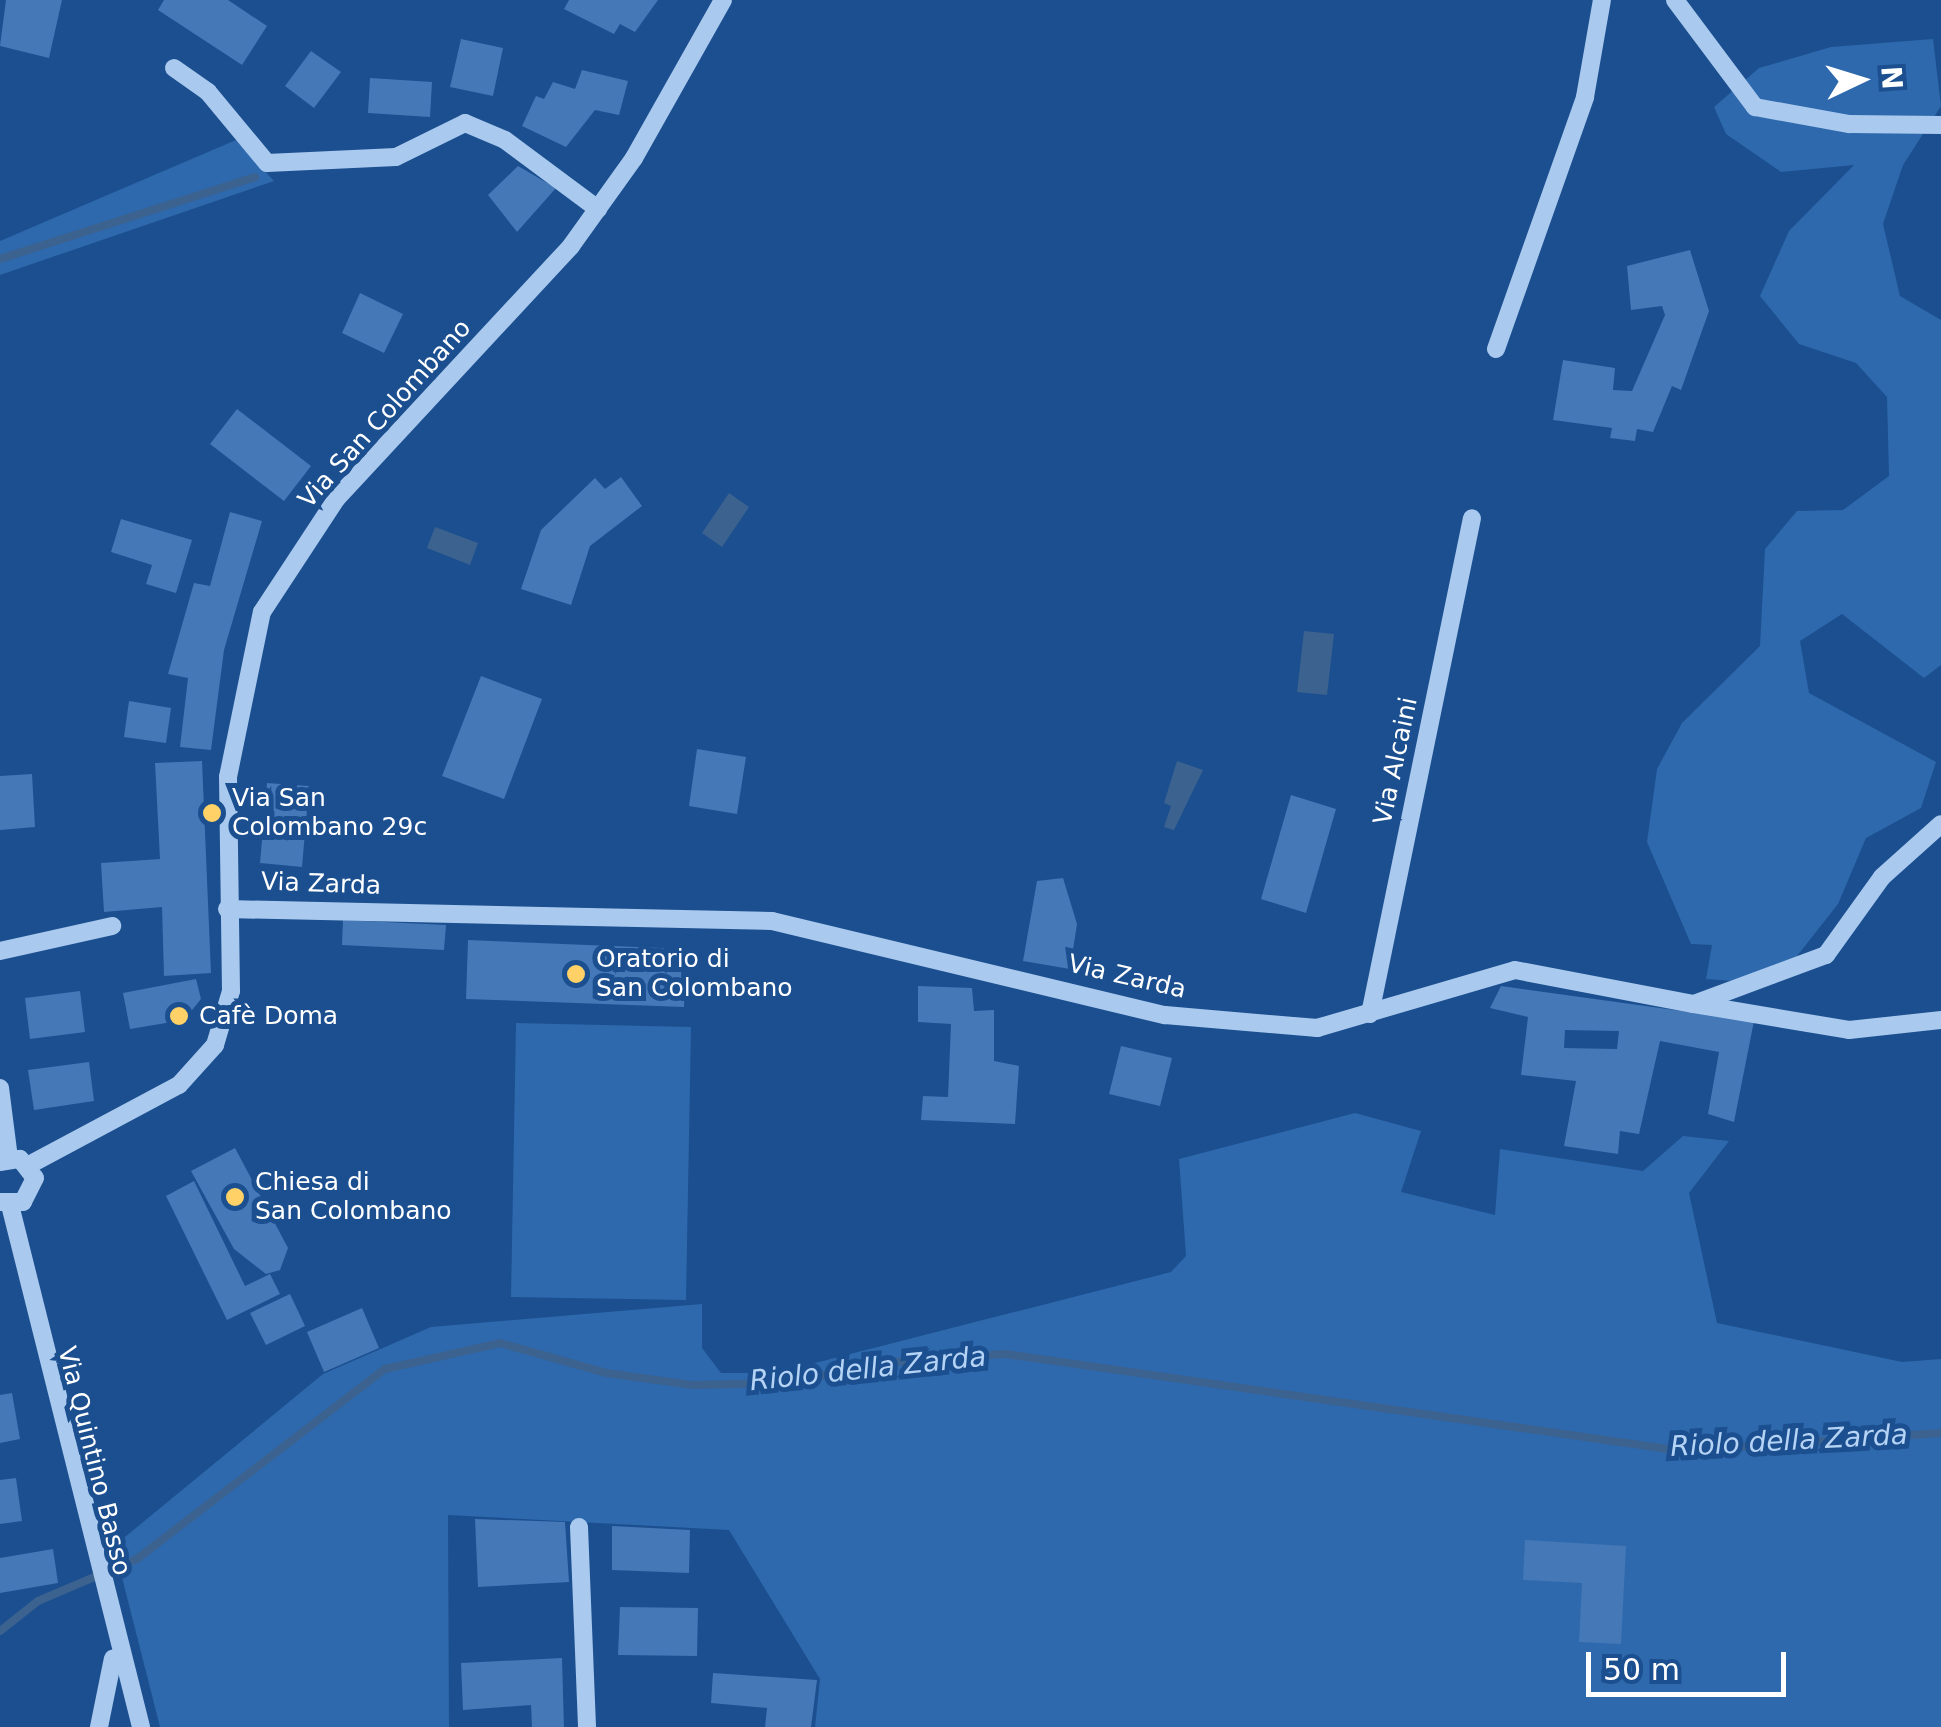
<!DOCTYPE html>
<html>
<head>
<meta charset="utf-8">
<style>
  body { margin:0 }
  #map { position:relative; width:1941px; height:1727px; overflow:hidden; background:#1b4f8f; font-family:"DejaVu Sans",sans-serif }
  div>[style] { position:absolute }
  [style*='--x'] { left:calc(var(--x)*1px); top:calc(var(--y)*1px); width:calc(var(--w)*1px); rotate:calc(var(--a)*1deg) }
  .green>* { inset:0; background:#2e69ad }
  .water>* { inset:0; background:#3c6290 }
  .stream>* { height:8px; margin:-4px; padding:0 4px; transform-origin:4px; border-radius:4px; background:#3c6290 }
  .building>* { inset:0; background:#4478b7 }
  .minor>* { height:18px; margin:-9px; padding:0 9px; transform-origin:9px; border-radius:9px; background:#a9c9ee }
  .dots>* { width:28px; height:28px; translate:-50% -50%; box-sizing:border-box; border:5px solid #1b4f8f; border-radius:50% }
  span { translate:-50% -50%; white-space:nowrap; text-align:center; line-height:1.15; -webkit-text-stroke:10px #1b4f8f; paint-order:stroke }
  .street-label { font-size:25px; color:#fff }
  .poi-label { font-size:25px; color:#fff }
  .left { translate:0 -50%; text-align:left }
  .water-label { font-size:28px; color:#b5d3f5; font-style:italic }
  .north { position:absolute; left:1811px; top:30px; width:100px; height:100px; -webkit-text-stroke:8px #1b4f8f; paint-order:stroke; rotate:86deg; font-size:28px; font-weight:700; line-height:40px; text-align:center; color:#fff }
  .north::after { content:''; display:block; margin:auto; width:35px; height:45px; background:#fff; clip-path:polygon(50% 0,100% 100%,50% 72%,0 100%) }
  .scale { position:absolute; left:1586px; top:1652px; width:200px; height:45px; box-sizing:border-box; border:5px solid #fff; border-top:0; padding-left:12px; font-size:30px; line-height:35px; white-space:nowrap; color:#fff; -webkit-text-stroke:8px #1b4f8f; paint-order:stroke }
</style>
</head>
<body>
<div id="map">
  <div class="green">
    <i style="clip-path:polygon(1933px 39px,1941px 106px,1903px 165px,1883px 224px,1900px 296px,1941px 320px,1941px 665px,1924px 678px,1842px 614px,1800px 641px,1809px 693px,1936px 762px,1921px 808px,1866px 838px,1838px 904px,1775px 984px,1706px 979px,1712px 945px,1691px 944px,1647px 842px,1657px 769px,1682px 723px,1760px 646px,1765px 549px,1797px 511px,1843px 510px,1889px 476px,1887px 397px,1856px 363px,1799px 344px,1760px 296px,1789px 231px,1854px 165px,1781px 172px,1726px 134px,1714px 107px,1759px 68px,1831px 47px)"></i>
    <i style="clip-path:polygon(236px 140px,274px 181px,0 275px,0 241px)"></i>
    <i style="clip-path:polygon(516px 1023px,691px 1027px,686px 1300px,511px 1297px)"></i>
    <i style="clip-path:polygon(1355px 1113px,1421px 1131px,1401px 1192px,1495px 1215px,1500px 1149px,1643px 1171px,1683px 1136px,1729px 1141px,1689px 1193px,1717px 1323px,1902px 1362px,1941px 1359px,1941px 1727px,815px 1727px,820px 1679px,729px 1530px,448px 1515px,449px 1727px,160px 1727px,114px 1546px,323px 1374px,431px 1327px,702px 1304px,702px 1348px,721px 1373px,776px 1373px,1171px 1272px,1186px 1256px,1179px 1159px)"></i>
  </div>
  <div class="water">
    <i style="clip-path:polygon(729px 493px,749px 507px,722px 547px,702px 533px)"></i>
    <i style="clip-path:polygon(435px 527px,478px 543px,470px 565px,427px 548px)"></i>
    <i style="clip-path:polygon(1304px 631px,1334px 634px,1327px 695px,1297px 692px)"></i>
    <i style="clip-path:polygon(1177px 761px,1203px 770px,1174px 830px,1164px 827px,1171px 806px,1164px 803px)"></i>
  </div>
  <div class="stream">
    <i style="--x:0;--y:259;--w:268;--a:-17.8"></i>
    <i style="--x:0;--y:1631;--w:48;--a:-38.3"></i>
    <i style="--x:38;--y:1601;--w:108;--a:-23"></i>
    <i style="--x:137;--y:1559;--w:312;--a:-37.5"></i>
    <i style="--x:385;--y:1369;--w:118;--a:-12.7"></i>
    <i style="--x:500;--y:1343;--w:110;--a:15.8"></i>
    <i style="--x:606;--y:1373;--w:88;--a:7.9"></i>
    <i style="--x:693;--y:1385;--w:99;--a:-1.2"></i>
    <i style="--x:792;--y:1383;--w:79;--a:-13.9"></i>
    <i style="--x:869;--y:1364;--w:136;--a:-4.2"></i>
    <i style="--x:1005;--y:1354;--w:684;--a:8.15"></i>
    <i style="--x:1682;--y:1451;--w:260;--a:-4"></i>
  </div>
  <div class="building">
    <i style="clip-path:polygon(6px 0,62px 0,49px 58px,0 46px)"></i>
    <i style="clip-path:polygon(164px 0,228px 0,267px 26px,242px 65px,158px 10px)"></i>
    <i style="clip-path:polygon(569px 0,658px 0,635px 32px,620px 24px,614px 34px,564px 9px)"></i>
    <i style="clip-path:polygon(461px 39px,503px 48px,493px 96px,450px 87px)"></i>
    <i style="clip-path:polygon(311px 51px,341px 72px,314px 108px,285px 86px)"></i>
    <i style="clip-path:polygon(582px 70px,628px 81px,619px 115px,595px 110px,566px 147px,522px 126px,536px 96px,544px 99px,553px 82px,575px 89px)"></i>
    <i style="clip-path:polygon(370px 78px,432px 82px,430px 117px,368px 113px)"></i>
    <i style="clip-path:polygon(518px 166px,556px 188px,517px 232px,488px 195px)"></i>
    <i style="clip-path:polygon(1690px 250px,1709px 311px,1681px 390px,1672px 386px,1653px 432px,1637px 429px,1635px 441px,1610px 438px,1612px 428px,1553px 420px,1563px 360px,1615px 368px,1613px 390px,1632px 391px,1665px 315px,1662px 306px,1631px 310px,1627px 266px)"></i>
    <i style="clip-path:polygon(360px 293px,403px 314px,384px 353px,342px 333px)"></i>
    <i style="clip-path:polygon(237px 409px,311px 466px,284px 501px,210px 444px)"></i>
    <i style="clip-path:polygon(621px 477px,642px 506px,590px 546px,571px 605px,521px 589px,541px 530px,595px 478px,605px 489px)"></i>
    <i style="clip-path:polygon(230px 512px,262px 521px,224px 650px,211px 750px,180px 747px,188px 678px,168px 674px,194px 583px,210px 586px)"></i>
    <i style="clip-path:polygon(121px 519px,192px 540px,176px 593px,146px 584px,152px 565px,111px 552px)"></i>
    <i style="clip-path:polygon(481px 676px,542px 699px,504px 799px,442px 776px)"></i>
    <i style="clip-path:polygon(129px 701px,171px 708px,166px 743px,124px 737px)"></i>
    <i style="clip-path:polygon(697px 749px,746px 757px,737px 814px,689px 806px)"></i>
    <i style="clip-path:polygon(202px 761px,211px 973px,164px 976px,162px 907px,104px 912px,101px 863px,160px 859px,155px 763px)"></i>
    <i style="clip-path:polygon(32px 774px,35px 827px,0 830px,0 776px)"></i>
    <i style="clip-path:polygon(267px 783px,309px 786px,302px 867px,260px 863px)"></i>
    <i style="clip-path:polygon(1291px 795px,1336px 809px,1306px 913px,1261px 899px)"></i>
    <i style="clip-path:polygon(1063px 878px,1077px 924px,1070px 969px,1023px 961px,1037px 881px)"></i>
    <i style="clip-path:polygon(343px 920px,446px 925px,444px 950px,342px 945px)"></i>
    <i style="clip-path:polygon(468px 940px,686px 949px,684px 1007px,466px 999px)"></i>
    <i style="clip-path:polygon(196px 979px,201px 999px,184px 1020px,130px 1029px,123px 993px)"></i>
    <i style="clip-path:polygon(918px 986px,972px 988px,974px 1011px,994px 1010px,994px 1061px,1019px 1066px,1015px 1124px,921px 1120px,923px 1096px,948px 1097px,951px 1024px,918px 1022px)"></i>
    <i style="clip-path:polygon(evenodd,1501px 986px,1754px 1021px,1734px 1122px,1708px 1114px,1719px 1052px,1660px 1041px,1639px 1134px,1620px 1131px,1618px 1154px,1564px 1146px,1576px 1081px,1521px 1075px,1528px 1017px,1490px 1008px,1501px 986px,1565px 1030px,1619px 1031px,1617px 1049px,1564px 1048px,1565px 1030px)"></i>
    <i style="clip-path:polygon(80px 991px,85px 1032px,30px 1039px,25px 998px)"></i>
    <i style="clip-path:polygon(1121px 1046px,1172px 1058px,1160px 1106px,1109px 1094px)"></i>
    <i style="clip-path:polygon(89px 1062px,94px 1101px,34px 1110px,28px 1070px)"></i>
    <i style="clip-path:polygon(235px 1148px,288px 1248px,280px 1270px,266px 1274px,234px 1249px,191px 1171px)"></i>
    <i style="clip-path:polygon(194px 1181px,245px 1286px,270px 1274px,280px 1294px,227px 1320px,166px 1196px)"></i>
    <i style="clip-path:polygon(290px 1294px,305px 1326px,266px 1345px,250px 1313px)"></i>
    <i style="clip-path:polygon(362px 1308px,379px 1348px,324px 1372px,307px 1332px)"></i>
    <i style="clip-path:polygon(12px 1393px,20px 1439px,0 1443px,0 1395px)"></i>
    <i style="clip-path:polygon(16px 1478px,22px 1521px,0 1524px,0 1480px)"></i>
    <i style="clip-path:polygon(475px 1519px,565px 1522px,569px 1582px,478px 1587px)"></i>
    <i style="clip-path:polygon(612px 1526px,690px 1530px,689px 1573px,612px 1570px)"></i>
    <i style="clip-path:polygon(1525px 1540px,1626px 1546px,1621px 1644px,1579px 1642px,1582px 1583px,1523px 1580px)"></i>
    <i style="clip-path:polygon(53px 1549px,58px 1583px,0 1593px,0 1558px)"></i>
    <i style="clip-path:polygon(620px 1607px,698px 1608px,697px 1656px,618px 1655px)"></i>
    <i style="clip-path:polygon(562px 1658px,564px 1727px,532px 1727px,531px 1705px,463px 1710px,461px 1663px)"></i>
    <i style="clip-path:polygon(713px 1673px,817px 1680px,811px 1727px,765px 1727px,767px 1708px,711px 1703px)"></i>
  </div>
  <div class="minor">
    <i style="--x:1675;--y:0;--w:134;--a:53.2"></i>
    <i style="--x:1755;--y:107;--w:96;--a:10.3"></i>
    <i style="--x:1849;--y:124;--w:92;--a:0.6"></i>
    <i style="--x:174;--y:68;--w:42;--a:35.2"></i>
    <i style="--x:208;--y:92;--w:92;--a:50.3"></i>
    <i style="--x:267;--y:163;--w:129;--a:-2.7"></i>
    <i style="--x:396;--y:157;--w:77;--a:-26.2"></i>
    <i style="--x:465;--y:123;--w:43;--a:23"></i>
    <i style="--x:505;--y:140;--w:116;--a:36.6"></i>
    <i style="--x:1496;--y:349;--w:267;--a:-70.5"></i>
    <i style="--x:1585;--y:97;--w:98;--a:-80.1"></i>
    <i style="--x:227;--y:909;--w:545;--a:1.26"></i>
    <i style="--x:772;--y:921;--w:404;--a:13.5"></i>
    <i style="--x:1165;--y:1015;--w:153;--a:4.9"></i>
    <i style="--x:1317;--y:1028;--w:206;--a:-16.3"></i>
    <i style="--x:1515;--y:970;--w:182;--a:10.8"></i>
    <i style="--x:1694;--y:1004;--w:141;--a:-20.4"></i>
    <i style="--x:1826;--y:955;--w:96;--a:-54.3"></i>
    <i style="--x:1882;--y:877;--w:79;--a:-41.9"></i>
    <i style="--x:0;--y:951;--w:115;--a:-12.6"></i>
    <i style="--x:1694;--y:1004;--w:157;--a:9.5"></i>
    <i style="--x:1849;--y:1030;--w:93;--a:-6.2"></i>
    <i style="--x:1370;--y:1014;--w:506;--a:-78.38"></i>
    <i style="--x:0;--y:1088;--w:71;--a:82.7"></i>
    <i style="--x:0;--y:1162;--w:20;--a:-9"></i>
    <i style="--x:20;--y:1159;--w:24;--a:52"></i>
    <i style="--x:35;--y:1178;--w:27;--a:117"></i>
    <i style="--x:23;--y:1202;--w:23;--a:180"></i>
    <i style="--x:29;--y:1165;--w:170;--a:-28.1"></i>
    <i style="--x:179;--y:1085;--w:54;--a:-48"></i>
    <i style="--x:215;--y:1045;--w:56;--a:-73.5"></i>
    <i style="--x:231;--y:991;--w:214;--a:-90.8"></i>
    <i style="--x:228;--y:777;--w:168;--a:-78.4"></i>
    <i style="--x:262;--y:612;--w:136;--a:-56.7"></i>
    <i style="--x:337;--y:498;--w:344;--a:-47.1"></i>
    <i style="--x:571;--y:246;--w:108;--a:-54.4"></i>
    <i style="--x:634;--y:158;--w:181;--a:-60.6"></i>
    <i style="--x:10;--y:1205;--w:538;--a:75.91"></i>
    <i style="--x:579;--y:1527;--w:200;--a:87.7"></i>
    <i style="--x:99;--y:1727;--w:70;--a:-78.5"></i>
  </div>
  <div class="dots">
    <i style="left:212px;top:813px;background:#ffd166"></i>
    <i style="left:576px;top:974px;background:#ffd166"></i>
    <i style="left:179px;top:1016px;background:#ffd166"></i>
    <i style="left:235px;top:1197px;background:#ffd166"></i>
  </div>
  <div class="street-label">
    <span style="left:385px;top:414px;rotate:-48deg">Via San Colombano</span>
    <span style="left:1396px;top:761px;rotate:-78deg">Via Alcaini</span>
    <span style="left:321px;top:884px;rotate:2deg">Via Zarda</span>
    <span style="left:1127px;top:977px;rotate:13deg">Via Zarda</span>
    <span style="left:94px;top:1461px;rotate:76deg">Via Quintino Basso</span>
  </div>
  <div class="poi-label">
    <span class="left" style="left:232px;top:813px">Via San<br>Colombano 29c</span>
    <span class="left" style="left:596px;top:974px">Oratorio di<br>San Colombano</span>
    <span class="left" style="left:199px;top:1016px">Cafè Doma</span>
    <span class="left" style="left:255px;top:1197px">Chiesa di<br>San Colombano</span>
  </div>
  <div class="water-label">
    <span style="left:868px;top:1369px;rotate:-6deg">Riolo della Zarda</span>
    <span style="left:1789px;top:1441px;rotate:-3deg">Riolo della Zarda</span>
  </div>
  <div class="north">N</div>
  <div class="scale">50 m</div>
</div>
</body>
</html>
